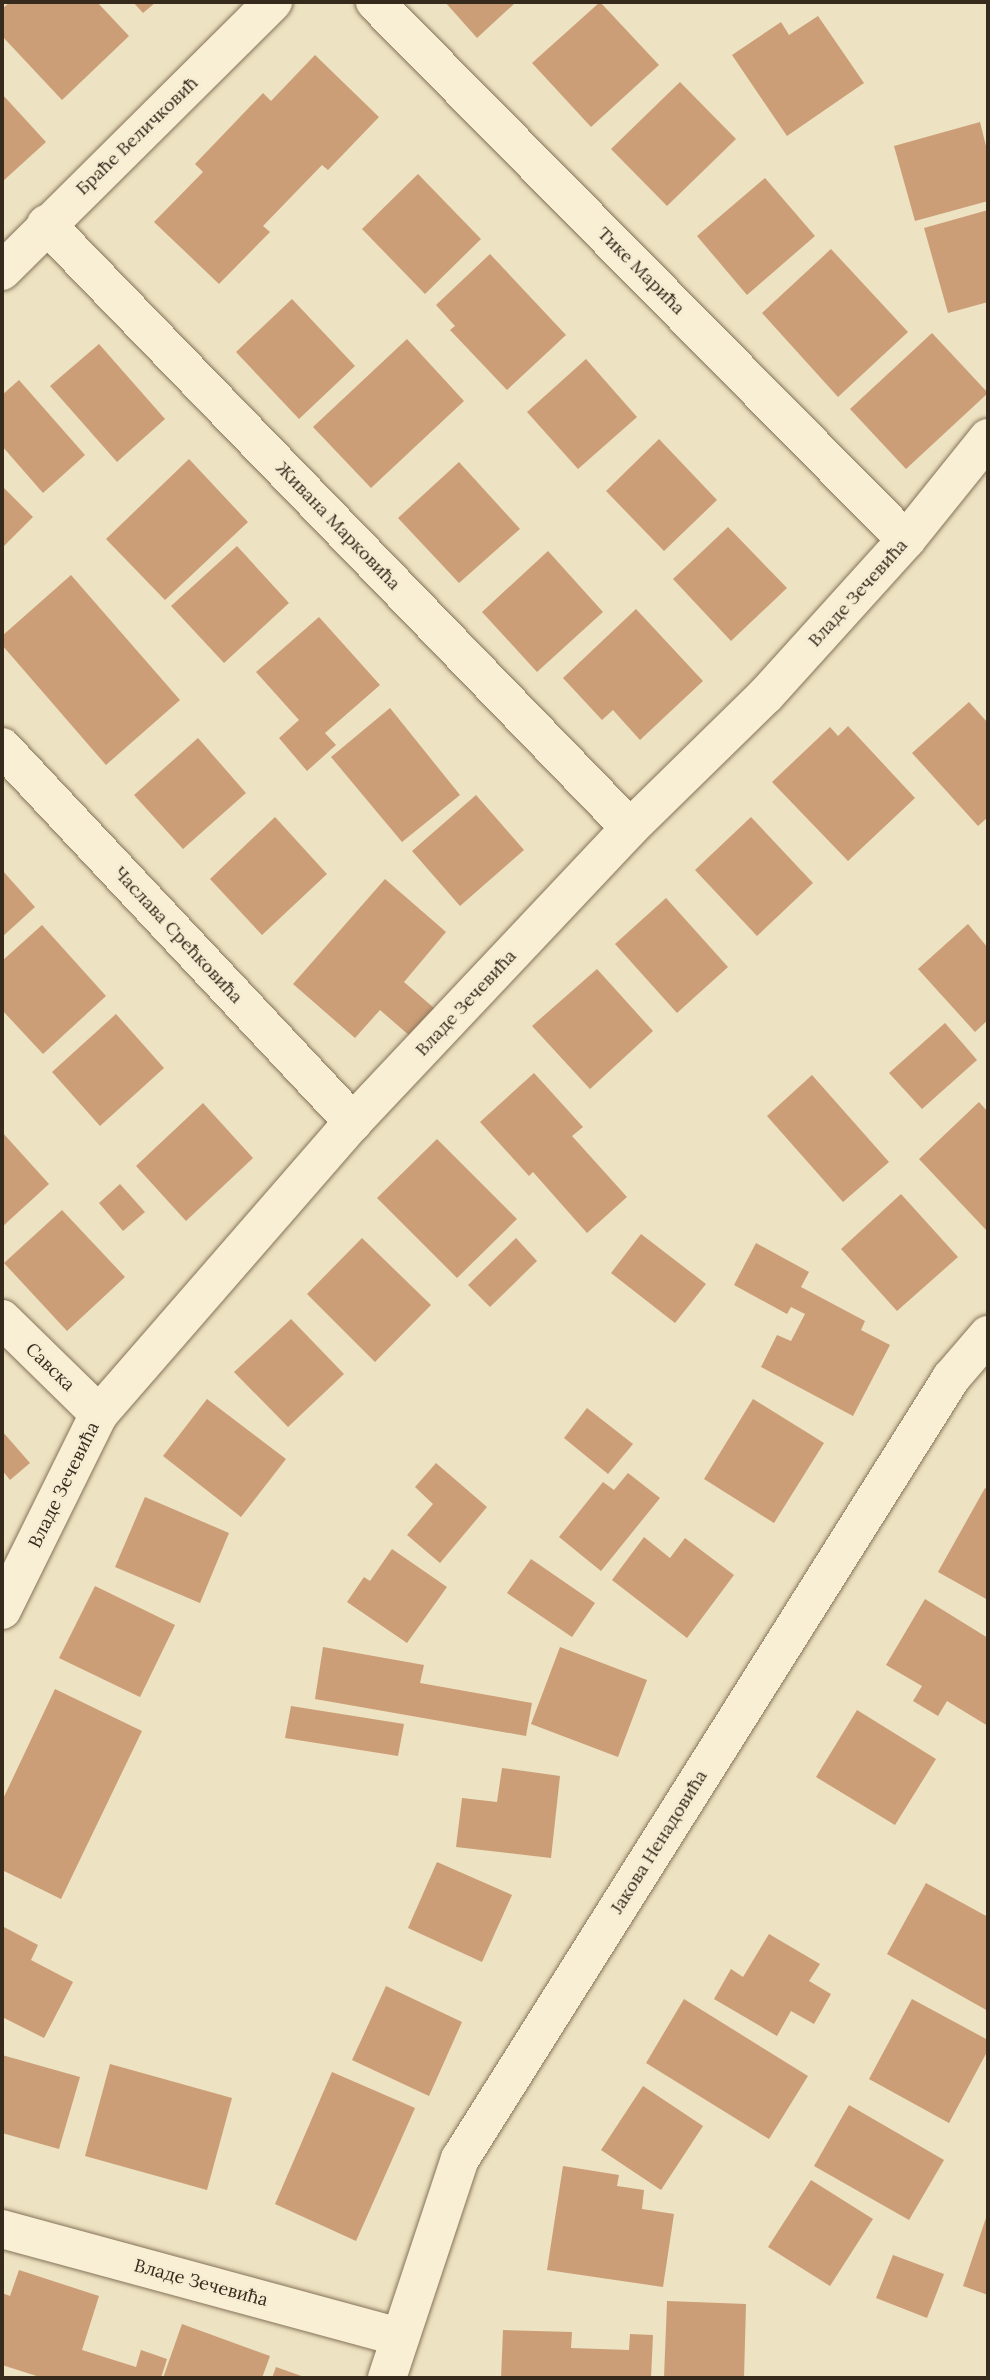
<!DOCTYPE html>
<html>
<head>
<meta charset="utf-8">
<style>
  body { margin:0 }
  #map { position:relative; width:990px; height:2380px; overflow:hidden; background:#ede2c1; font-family:Lora,serif }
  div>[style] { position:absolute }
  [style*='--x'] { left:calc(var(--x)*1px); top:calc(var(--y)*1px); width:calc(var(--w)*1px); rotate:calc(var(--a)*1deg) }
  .building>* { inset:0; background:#cb9e77 }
  .roads { filter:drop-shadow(0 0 2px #867359) drop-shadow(0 0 2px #867359) }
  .minor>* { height:38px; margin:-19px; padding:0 19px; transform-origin:19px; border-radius:19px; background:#f8efd4 }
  span { translate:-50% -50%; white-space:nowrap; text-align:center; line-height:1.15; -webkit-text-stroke:5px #f5ecd1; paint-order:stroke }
  .street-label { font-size:18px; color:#362a1d }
  .frame { position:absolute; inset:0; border:4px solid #362a1d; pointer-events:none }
</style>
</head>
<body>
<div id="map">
  <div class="building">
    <i style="clip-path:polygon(10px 2px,97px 2px,129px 36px,62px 100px,2px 36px,2px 9px)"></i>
    <i style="clip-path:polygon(133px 2px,156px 2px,143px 13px)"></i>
    <i style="clip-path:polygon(445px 2px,516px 2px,477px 38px)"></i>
    <i style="clip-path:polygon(600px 2px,659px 65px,591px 127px,532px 63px)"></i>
    <i style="clip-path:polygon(818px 16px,864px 83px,787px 136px,732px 55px,781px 22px,789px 35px)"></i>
    <i style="clip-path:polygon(315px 55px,379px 117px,328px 170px,322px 165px,263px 226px,270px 232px,219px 284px,154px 222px,203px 172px,195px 164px,263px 93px,271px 101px)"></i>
    <i style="clip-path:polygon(680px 82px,736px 139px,667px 206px,611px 149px)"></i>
    <i style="clip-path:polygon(2px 94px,46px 142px,2px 182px)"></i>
    <i style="clip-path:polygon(980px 122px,988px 154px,988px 201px,915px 221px,894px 146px)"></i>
    <i style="clip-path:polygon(418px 174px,481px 239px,425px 294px,362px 229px)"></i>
    <i style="clip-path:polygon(765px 178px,815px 236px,747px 295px,697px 236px)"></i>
    <i style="clip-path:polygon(988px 210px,988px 302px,948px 313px,924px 228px)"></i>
    <i style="clip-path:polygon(831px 249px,908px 332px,838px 397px,762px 313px)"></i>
    <i style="clip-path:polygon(490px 254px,566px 335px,507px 390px,450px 330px,455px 326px,436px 305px)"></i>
    <i style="clip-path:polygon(292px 299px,355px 366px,299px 419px,236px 352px)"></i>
    <i style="clip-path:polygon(932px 333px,988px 393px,906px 469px,850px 409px)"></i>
    <i style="clip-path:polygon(407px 339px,464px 401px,371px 488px,313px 427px)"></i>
    <i style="clip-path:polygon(99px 344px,165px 419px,117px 462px,50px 386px)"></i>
    <i style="clip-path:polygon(586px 359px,637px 417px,578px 469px,527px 412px)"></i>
    <i style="clip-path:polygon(19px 380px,85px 455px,43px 493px,2px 446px,2px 395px)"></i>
    <i style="clip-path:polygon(659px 439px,717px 500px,664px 551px,606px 491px)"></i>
    <i style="clip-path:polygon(189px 459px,248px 522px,165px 600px,106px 539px)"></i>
    <i style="clip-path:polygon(459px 462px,520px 529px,459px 583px,398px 518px)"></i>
    <i style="clip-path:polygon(2px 486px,33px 517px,2px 548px)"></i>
    <i style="clip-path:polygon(728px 527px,787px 588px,731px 641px,673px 579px)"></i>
    <i style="clip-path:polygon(237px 546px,289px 603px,224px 663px,171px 606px)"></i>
    <i style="clip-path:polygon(548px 551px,603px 612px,537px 672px,482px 612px)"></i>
    <i style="clip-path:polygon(71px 575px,180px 700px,106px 765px,2px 645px,2px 636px)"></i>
    <i style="clip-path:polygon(636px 609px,703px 681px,640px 740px,613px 710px,602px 720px,563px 678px)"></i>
    <i style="clip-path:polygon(319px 617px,380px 685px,325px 733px,336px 745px,307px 771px,279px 738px,299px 720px,256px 672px)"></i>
    <i style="clip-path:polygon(969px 702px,988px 723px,988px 817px,978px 826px,912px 753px)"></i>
    <i style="clip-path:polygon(390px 708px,460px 795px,402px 842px,331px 757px)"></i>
    <i style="clip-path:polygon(848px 726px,915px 798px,848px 861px,772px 782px,830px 727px,838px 736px)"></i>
    <i style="clip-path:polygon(198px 738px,246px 793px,183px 849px,134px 795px)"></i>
    <i style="clip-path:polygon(476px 795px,524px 850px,460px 906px,412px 851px)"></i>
    <i style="clip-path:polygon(275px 817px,327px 874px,262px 935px,210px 879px)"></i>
    <i style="clip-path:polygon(751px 817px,813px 883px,757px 936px,695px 870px)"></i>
    <i style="clip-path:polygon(2px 870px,35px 907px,2px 937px)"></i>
    <i style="clip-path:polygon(385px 879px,446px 932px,404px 982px,442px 1015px,418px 1043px,380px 1010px,355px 1038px,293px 984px)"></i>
    <i style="clip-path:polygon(666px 898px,728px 967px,677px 1013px,615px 944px)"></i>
    <i style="clip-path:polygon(968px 924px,988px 948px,988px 1020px,975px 1032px,918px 969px)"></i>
    <i style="clip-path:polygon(42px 925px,106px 996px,43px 1054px,2px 1010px,2px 961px)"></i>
    <i style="clip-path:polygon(597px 969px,653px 1031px,590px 1089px,532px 1026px)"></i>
    <i style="clip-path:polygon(116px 1014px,164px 1068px,100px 1126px,52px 1072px)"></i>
    <i style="clip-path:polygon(945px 1023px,977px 1060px,922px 1109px,889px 1073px)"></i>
    <i style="clip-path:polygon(534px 1073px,583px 1127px,572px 1136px,627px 1197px,587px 1233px,533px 1172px,529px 1176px,480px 1122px)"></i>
    <i style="clip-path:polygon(812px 1075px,889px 1162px,843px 1202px,767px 1116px)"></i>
    <i style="clip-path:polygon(979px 1102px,988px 1112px,988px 1232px,919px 1159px)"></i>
    <i style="clip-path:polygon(203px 1103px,253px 1158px,186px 1221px,136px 1166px)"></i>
    <i style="clip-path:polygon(2px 1132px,49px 1184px,2px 1227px)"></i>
    <i style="clip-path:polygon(437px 1139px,517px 1219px,457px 1278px,377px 1198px)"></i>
    <i style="clip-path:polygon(120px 1184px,145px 1212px,123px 1231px,99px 1203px)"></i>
    <i style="clip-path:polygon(901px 1194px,958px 1257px,897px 1311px,841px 1249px)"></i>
    <i style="clip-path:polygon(62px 1210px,125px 1277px,67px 1331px,4px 1263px)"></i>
    <i style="clip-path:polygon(641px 1234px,706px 1284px,675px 1323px,611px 1273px)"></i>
    <i style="clip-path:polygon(362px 1238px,431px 1305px,375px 1362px,307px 1294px)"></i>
    <i style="clip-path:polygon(516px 1238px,537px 1261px,490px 1307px,468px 1285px)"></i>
    <i style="clip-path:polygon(756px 1243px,809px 1272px,801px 1287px,865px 1321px,861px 1330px,890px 1345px,853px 1416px,761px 1367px,777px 1335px,791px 1341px,805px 1314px,791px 1307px,787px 1314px,734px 1285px)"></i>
    <i style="clip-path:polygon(291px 1319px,344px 1374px,288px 1427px,234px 1372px)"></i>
    <i style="clip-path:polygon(207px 1399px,286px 1459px,241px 1517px,163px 1456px)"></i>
    <i style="clip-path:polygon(753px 1399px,824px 1443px,774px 1523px,704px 1479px)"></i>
    <i style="clip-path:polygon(587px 1408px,633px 1444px,608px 1474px,564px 1438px)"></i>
    <i style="clip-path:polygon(2px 1431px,30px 1463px,10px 1480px,2px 1470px)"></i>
    <i style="clip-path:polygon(436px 1463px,487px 1507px,440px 1563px,407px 1535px,433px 1504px,415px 1487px)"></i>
    <i style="clip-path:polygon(628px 1473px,660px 1498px,601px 1571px,559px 1537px,603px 1482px,614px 1490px)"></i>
    <i style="clip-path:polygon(985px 1488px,988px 1490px,988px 1600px,938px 1572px)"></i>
    <i style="clip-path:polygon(145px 1497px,229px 1533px,200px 1603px,115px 1567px)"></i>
    <i style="clip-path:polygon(644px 1537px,670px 1558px,685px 1538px,734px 1575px,687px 1638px,612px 1580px)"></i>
    <i style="clip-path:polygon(392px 1549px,447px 1587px,407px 1643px,347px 1602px,364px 1577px,370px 1581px)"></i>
    <i style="clip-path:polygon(531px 1559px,595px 1603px,572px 1637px,507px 1593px)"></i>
    <i style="clip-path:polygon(95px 1586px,175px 1625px,140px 1697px,59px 1658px)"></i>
    <i style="clip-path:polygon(925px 1599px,988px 1638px,988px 1726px,947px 1701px,938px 1716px,913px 1701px,922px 1686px,886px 1665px)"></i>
    <i style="clip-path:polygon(323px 1647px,424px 1665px,420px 1683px,532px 1703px,526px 1736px,315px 1699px)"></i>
    <i style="clip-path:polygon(560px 1647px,647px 1680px,618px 1757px,531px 1724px)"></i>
    <i style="clip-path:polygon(55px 1689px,142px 1731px,61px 1899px,2px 1870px,2px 1801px)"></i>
    <i style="clip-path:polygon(291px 1706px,404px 1724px,398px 1756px,285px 1738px)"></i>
    <i style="clip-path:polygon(857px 1710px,936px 1759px,895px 1825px,816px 1777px)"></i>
    <i style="clip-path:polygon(502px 1768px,560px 1776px,551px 1858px,456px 1847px,462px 1798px,497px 1802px)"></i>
    <i style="clip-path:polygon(437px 1862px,512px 1895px,482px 1962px,408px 1928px)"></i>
    <i style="clip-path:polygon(926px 1883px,988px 1917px,988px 2011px,887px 1954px)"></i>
    <i style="clip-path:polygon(2px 1926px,38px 1945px,31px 1960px,73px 1982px,44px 2038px,2px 2017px)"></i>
    <i style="clip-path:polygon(769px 1934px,820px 1964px,809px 1981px,831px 1994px,814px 2024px,791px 2011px,777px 2036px,714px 1999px,731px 1969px,743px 1977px)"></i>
    <i style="clip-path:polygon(386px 1986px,462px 2022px,429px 2096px,352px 2060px)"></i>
    <i style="clip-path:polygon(684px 1999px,808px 2076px,769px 2139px,646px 2063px)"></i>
    <i style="clip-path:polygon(912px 1999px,988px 2040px,988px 2050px,949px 2123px,869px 2079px)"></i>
    <i style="clip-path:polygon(2px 2055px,80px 2077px,59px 2149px,2px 2133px)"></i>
    <i style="clip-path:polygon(110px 2064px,232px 2098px,207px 2190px,85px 2156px)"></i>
    <i style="clip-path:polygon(332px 2072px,415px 2108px,356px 2241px,275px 2204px)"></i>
    <i style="clip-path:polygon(643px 2086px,703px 2126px,661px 2190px,601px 2150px)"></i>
    <i style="clip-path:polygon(849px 2105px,944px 2160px,909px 2220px,814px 2166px)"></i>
    <i style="clip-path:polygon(563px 2166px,619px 2175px,617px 2186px,644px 2190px,642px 2209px,674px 2214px,663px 2287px,547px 2270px)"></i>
    <i style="clip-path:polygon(811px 2180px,873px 2219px,830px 2286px,768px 2247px)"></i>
    <i style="clip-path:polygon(988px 2212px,988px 2295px,963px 2286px)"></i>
    <i style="clip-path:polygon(893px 2255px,944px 2274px,927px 2318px,876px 2298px)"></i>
    <i style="clip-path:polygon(19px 2270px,99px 2296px,82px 2350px,136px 2367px,141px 2350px,167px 2359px,161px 2378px,43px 2378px,2px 2365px,2px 2293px,10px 2296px)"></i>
    <i style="clip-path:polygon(667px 2301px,746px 2304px,744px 2378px,664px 2378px)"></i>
    <i style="clip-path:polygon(182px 2324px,270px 2356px,262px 2378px,163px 2378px)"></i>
    <i style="clip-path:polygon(503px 2330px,572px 2332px,571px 2348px,629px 2350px,630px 2334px,653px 2335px,651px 2378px,501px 2378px)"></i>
    <i style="clip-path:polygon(276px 2367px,307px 2378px,272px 2378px)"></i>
  </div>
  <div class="roads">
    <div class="minor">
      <i style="--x:375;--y:2;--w:756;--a:45.38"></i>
      <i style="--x:46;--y:224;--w:840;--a:45.96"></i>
      <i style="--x:2;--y:271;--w:382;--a:-44.8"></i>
      <i style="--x:2;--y:747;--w:514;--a:46.89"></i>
      <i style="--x:2;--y:1319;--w:136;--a:44.4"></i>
      <i style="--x:2;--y:1610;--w:219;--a:-63.7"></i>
      <i style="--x:99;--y:1414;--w:387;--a:-49"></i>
      <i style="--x:353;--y:1122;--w:404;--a:-46.7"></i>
      <i style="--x:630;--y:828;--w:190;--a:-44.4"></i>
      <i style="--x:766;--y:695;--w:209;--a:-47.9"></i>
      <i style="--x:906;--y:540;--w:131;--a:-51.2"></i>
      <i style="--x:2;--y:2229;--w:412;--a:15.2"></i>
      <i style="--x:387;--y:2378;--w:231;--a:-71.6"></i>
      <i style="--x:460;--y:2159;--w:923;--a:-57.84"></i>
      <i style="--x:951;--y:1378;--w:57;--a:-49.3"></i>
    </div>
  </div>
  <div class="street-label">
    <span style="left:137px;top:136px;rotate:-44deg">Браће Величковић</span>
    <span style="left:641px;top:271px;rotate:45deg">Тике Марића</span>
    <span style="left:338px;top:526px;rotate:46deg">Живана Марковића</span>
    <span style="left:858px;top:593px;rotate:-48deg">Владе Зечевића</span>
    <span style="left:178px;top:935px;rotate:47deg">Часлава Срећковића</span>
    <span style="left:466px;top:1003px;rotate:-47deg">Владе Зечевића</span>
    <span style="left:50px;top:1367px;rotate:44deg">Савска</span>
    <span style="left:64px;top:1485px;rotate:-64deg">Владе Зечевића</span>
    <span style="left:659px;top:1842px;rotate:-58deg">Јакова Ненадовића</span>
    <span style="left:201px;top:2283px;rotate:15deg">Владе Зечевића</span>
  </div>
  <div class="frame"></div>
</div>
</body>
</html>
